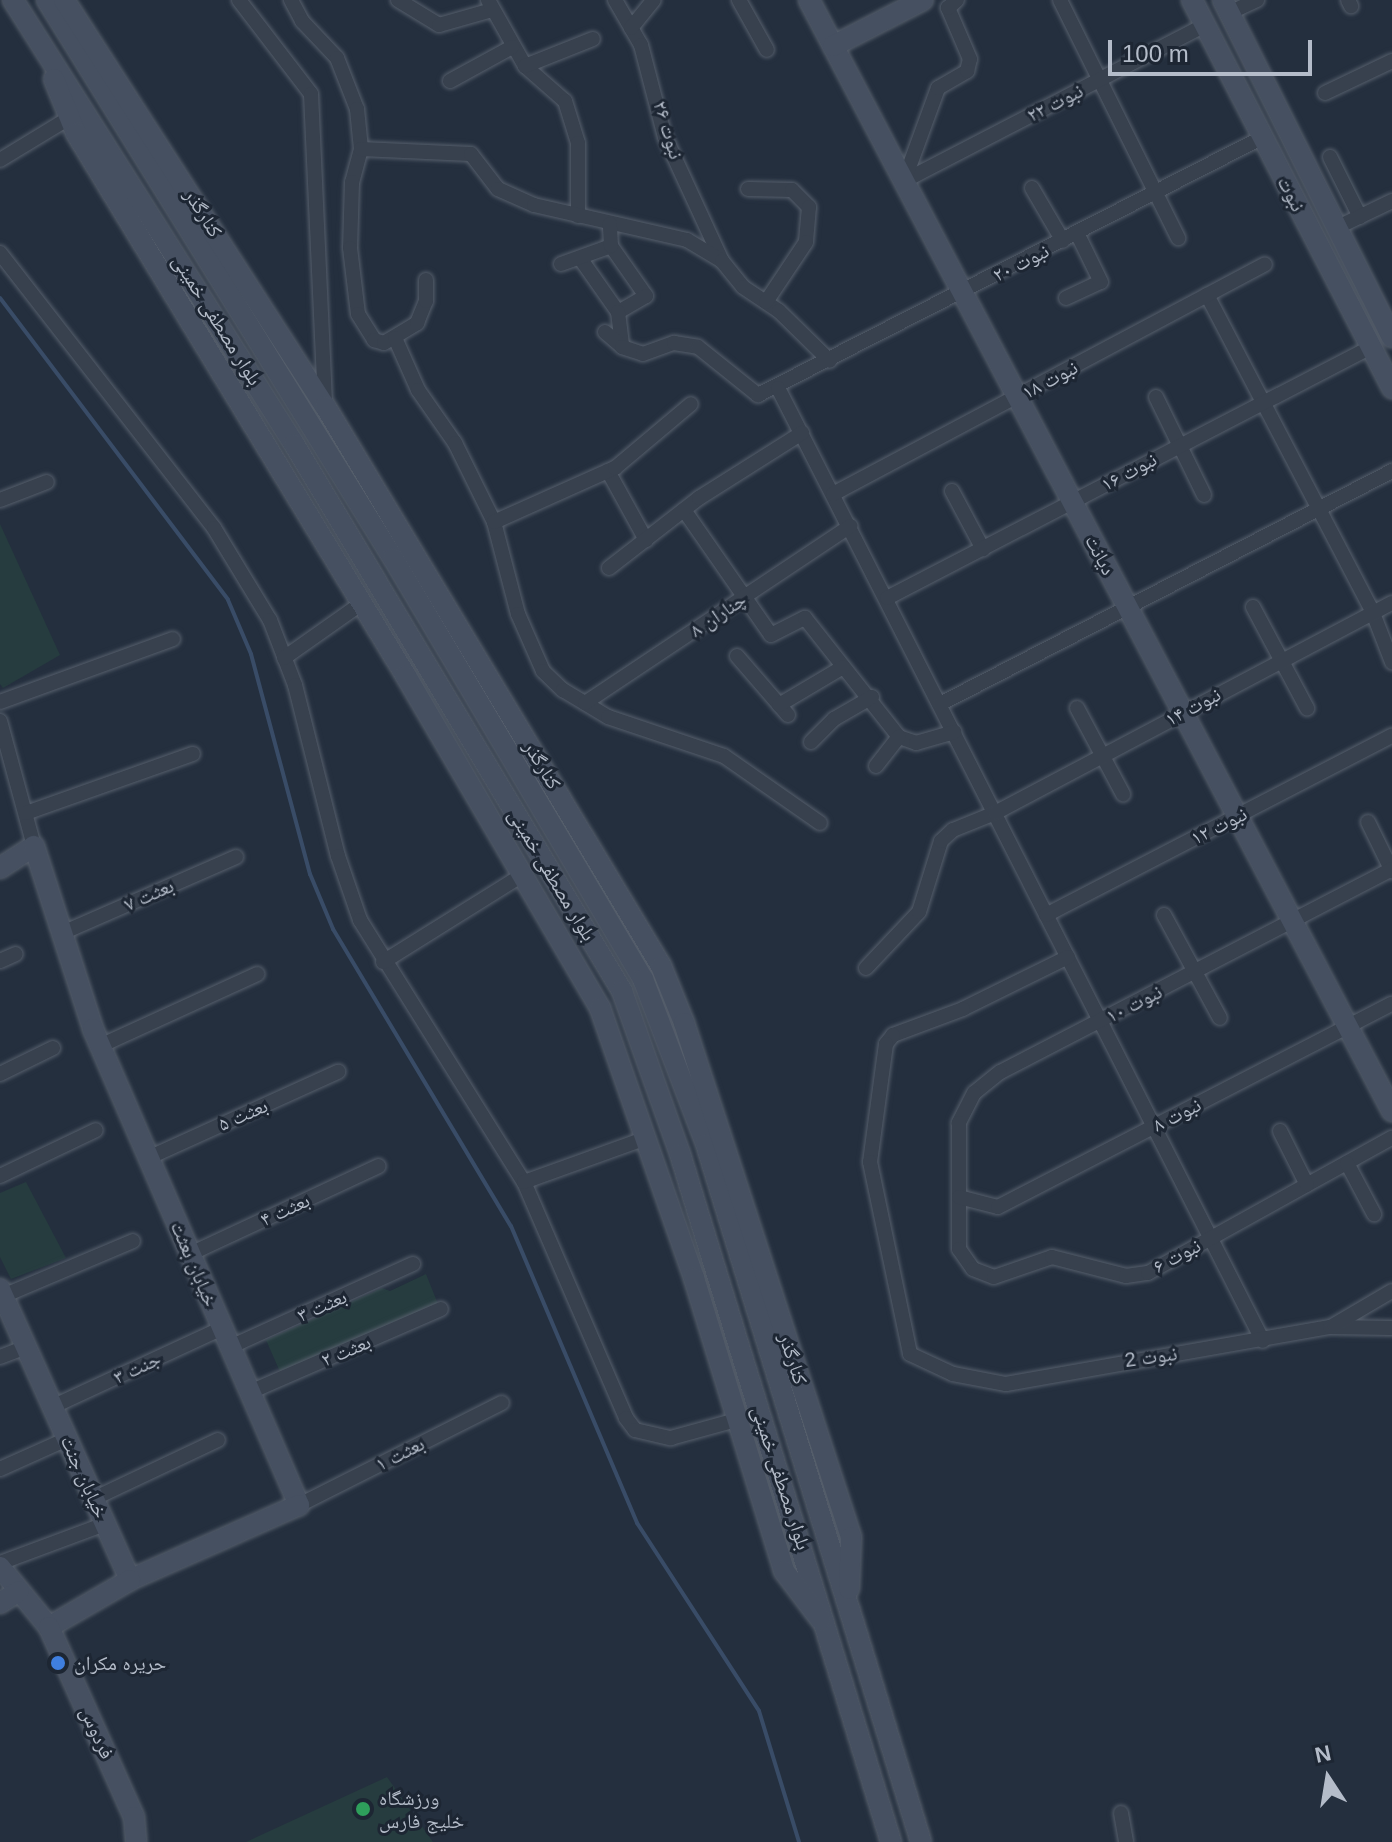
<!DOCTYPE html>
<html>
<head>
<meta charset="utf-8">
<style>
  body { margin:0 }
  #map { position:relative; width:1392px; height:1842px; overflow:hidden; background:#242f3e; font-family:Arial,"Noto Naskh Arabic",sans-serif }
  div>[style] { position:absolute }
  [style*='--x'] { left:calc(var(--x)*1px); top:calc(var(--y)*1px); width:calc(var(--w)*1px); rotate:calc(var(--a)*1deg) }
  .green>* { inset:0; background:#263c3f }
  .stream>* { height:4px; margin:-2px; padding:0 2px; transform-origin:2px; border-radius:2px; background:#394c67 }
  .roads { filter:drop-shadow(0 0 2px #565f6c) drop-shadow(0 0 2px #565f6c) }
  .street>* { height:14px; margin:-7px; padding:0 7px; transform-origin:7px; border-radius:7px; background:#38414e }
  .secondary>* { height:20px; margin:-10px; padding:0 10px; transform-origin:10px; border-radius:10px; background:#465061 }
  .dots>* { width:22px; height:22px; translate:-50% -50%; box-sizing:border-box; border:4px solid #1d2633; border-radius:50% }
  span { translate:-50% -50%; white-space:nowrap; text-align:center; line-height:1.15; -webkit-text-stroke:6px #1d2633; paint-order:stroke }
  .street-label { font-size:20px; color:#b4bcc9 }
  .poi-label { font-size:20px; color:#b4bcc9 }
  .left { translate:0 -50%; text-align:left }
  .north { position:absolute; left:1288px; top:1738px; width:80px; height:80px; -webkit-text-stroke:6px #1d2633; paint-order:stroke; rotate:348deg; font-size:22px; font-weight:700; line-height:32px; text-align:center; color:#b4bcc9 }
  .north::after { content:''; display:block; margin:auto; width:28px; height:36px; background:#b4bcc9; clip-path:polygon(50% 0,100% 100%,50% 72%,0 100%) }
  .scale { position:absolute; left:1108px; top:40px; width:204px; height:36px; box-sizing:border-box; border:4px solid #b4bcc9; border-top:0; padding-left:10px; font-size:24px; line-height:28px; white-space:nowrap; color:#b4bcc9; -webkit-text-stroke:6px #1d2633; paint-order:stroke }
</style>
</head>
<body>
<div id="map">
  <div class="green">
    <i style="clip-path:polygon(0 524px,60px 655px,3px 688px,0 684px)"></i>
    <i style="clip-path:polygon(26px 1182px,66px 1258px,11px 1279px,0 1257px,0 1193px)"></i>
    <i style="clip-path:polygon(426px 1274px,438px 1304px,281px 1374px,266px 1340px,382px 1288px,390px 1291px)"></i>
    <i style="clip-path:polygon(387px 1777px,433px 1842px,246px 1842px)"></i>
  </div>
  <div class="stream">
    <i style="--x:0;--y:298;--w:378;--a:52.9"></i>
    <i style="--x:228;--y:600;--w:59;--a:66.9"></i>
    <i style="--x:251;--y:654;--w:228;--a:75"></i>
    <i style="--x:310;--y:874;--w:60;--a:67.3"></i>
    <i style="--x:333;--y:929;--w:346;--a:59.1"></i>
    <i style="--x:511;--y:1226;--w:323;--a:67"></i>
    <i style="--x:637;--y:1523;--w:224;--a:57"></i>
    <i style="--x:759;--y:1711;--w:137;--a:73"></i>
  </div>
  <div class="roads">
    <div class="street">
      <i style="--x:239;--y:0;--w:118;--a:52.5"></i>
      <i style="--x:311;--y:94;--w:312;--a:87.4"></i>
      <i style="--x:291;--y:0;--w:24;--a:62"></i>
      <i style="--x:302;--y:21;--w:51;--a:46.6"></i>
      <i style="--x:337;--y:58;--w:55;--a:68.6"></i>
      <i style="--x:357;--y:109;--w:40;--a:84.3"></i>
      <i style="--x:361;--y:149;--w:34;--a:105"></i>
      <i style="--x:352;--y:182;--w:66;--a:91.7"></i>
      <i style="--x:350;--y:248;--w:66;--a:83.1"></i>
      <i style="--x:358;--y:314;--w:31;--a:58"></i>
      <i style="--x:374;--y:340;--w:10;--a:17"></i>
      <i style="--x:384;--y:343;--w:39;--a:-31"></i>
      <i style="--x:417;--y:323;--w:24;--a:-68"></i>
      <i style="--x:426;--y:301;--w:21;--a:-90"></i>
      <i style="--x:398;--y:0;--w:48;--a:31.4"></i>
      <i style="--x:439;--y:25;--w:55;--a:-15.8"></i>
      <i style="--x:488;--y:0;--w:76;--a:60.7"></i>
      <i style="--x:525;--y:66;--w:53;--a:41.2"></i>
      <i style="--x:565;--y:101;--w:44;--a:72.8"></i>
      <i style="--x:578;--y:143;--w:73;--a:90"></i>
      <i style="--x:615;--y:0;--w:52;--a:60"></i>
      <i style="--x:641;--y:45;--w:95;--a:75.4"></i>
      <i style="--x:665;--y:137;--w:136;--a:65.3"></i>
      <i style="--x:739;--y:0;--w:57;--a:60.8"></i>
      <i style="--x:1060;--y:0;--w:266;--a:63.6"></i>
      <i style="--x:1348;--y:0;--w:7;--a:63"></i>
      <i style="--x:1229;--y:13;--w:31;--a:-25"></i>
      <i style="--x:631;--y:28;--w:36;--a:-51"></i>
      <i style="--x:525;--y:66;--w:73;--a:-21.7"></i>
      <i style="--x:450;--y:81;--w:71;--a:-28.7"></i>
      <i style="--x:1325;--y:93;--w:74;--a:-25.5"></i>
      <i style="--x:361;--y:149;--w:110;--a:2.6"></i>
      <i style="--x:471;--y:154;--w:44;--a:52.4"></i>
      <i style="--x:498;--y:189;--w:39;--a:24"></i>
      <i style="--x:534;--y:205;--w:157;--a:12.9"></i>
      <i style="--x:687;--y:240;--w:41;--a:31"></i>
      <i style="--x:722;--y:261;--w:33;--a:51"></i>
      <i style="--x:743;--y:287;--w:43;--a:33.7"></i>
      <i style="--x:779;--y:311;--w:71;--a:44.4"></i>
      <i style="--x:1330;--y:157;--w:67;--a:63.4"></i>
      <i style="--x:0;--y:160;--w:81;--a:-31.3"></i>
      <i style="--x:904;--y:181;--w:339;--a:-27.4"></i>
      <i style="--x:904;--y:181;--w:99;--a:-69.9"></i>
      <i style="--x:938;--y:88;--w:34;--a:-30"></i>
      <i style="--x:967;--y:71;--w:12;--a:-76"></i>
      <i style="--x:970;--y:59;--w:56;--a:-113.3"></i>
      <i style="--x:948;--y:8;--w:12;--a:-42"></i>
      <i style="--x:1032;--y:188;--w:61;--a:59.7"></i>
      <i style="--x:748;--y:189;--w:44;--a:1.3"></i>
      <i style="--x:792;--y:190;--w:24;--a:45"></i>
      <i style="--x:809;--y:207;--w:35;--a:95"></i>
      <i style="--x:806;--y:242;--w:72;--a:123.7"></i>
      <i style="--x:1336;--y:228;--w:62;--a:-25.7"></i>
      <i style="--x:611;--y:246;--w:61;--a:55"></i>
      <i style="--x:646;--y:296;--w:32;--a:150"></i>
      <i style="--x:0;--y:253;--w:348;--a:52.1"></i>
      <i style="--x:214;--y:528;--w:108;--a:58.7"></i>
      <i style="--x:270;--y:620;--w:70;--a:69"></i>
      <i style="--x:295;--y:685;--w:176;--a:75.9"></i>
      <i style="--x:338;--y:856;--w:68;--a:71"></i>
      <i style="--x:360;--y:920;--w:309;--a:58"></i>
      <i style="--x:524;--y:1182;--w:257;--a:66.6"></i>
      <i style="--x:626;--y:1418;--w:15;--a:53"></i>
      <i style="--x:635;--y:1430;--w:37;--a:13"></i>
      <i style="--x:671;--y:1438;--w:72;--a:-15.4"></i>
      <i style="--x:580;--y:258;--w:66;--a:54.9"></i>
      <i style="--x:618;--y:312;--w:35;--a:83"></i>
      <i style="--x:561;--y:264;--w:53;--a:-19.8"></i>
      <i style="--x:611;--y:246;--w:22;--a:-93"></i>
      <i style="--x:1207;--y:295;--w:359;--a:62.4"></i>
      <i style="--x:1373;--y:613;--w:53;--a:68.8"></i>
      <i style="--x:1066;--y:298;--w:38;--a:-25"></i>
      <i style="--x:1101;--y:282;--w:55;--a:-116.1"></i>
      <i style="--x:605;--y:332;--w:23;--a:41"></i>
      <i style="--x:622;--y:347;--w:22;--a:18"></i>
      <i style="--x:643;--y:354;--w:33;--a:-20"></i>
      <i style="--x:674;--y:343;--w:24;--a:9"></i>
      <i style="--x:698;--y:347;--w:77;--a:38.7"></i>
      <i style="--x:758;--y:395;--w:567;--a:-27.06"></i>
      <i style="--x:395;--y:338;--w:57;--a:66.1"></i>
      <i style="--x:418;--y:390;--w:65;--a:55.1"></i>
      <i style="--x:455;--y:443;--w:88;--a:63.7"></i>
      <i style="--x:494;--y:522;--w:95;--a:75.4"></i>
      <i style="--x:518;--y:614;--w:62;--a:66.3"></i>
      <i style="--x:543;--y:671;--w:28;--a:44"></i>
      <i style="--x:563;--y:690;--w:52;--a:31"></i>
      <i style="--x:608;--y:717;--w:122;--a:18.6"></i>
      <i style="--x:724;--y:756;--w:117;--a:34.9"></i>
      <i style="--x:778;--y:388;--w:1069;--a:63.03"></i>
      <i style="--x:1156;--y:397;--w:109;--a:63.9"></i>
      <i style="--x:608;--y:471;--w:79;--a:61.2"></i>
      <i style="--x:952;--y:491;--w:66;--a:61.9"></i>
      <i style="--x:833;--y:494;--w:489;--a:-28"></i>
      <i style="--x:0;--y:500;--w:50;--a:-21"></i>
      <i style="--x:684;--y:510;--w:152;--a:55.2"></i>
      <i style="--x:771;--y:635;--w:38;--a:-27"></i>
      <i style="--x:805;--y:618;--w:152;--a:51.7"></i>
      <i style="--x:899;--y:737;--w:18;--a:19"></i>
      <i style="--x:916;--y:743;--w:40;--a:-16"></i>
      <i style="--x:494;--y:522;--w:133;--a:-24.1"></i>
      <i style="--x:615;--y:468;--w:99;--a:-40.1"></i>
      <i style="--x:609;--y:568;--w:114;--a:-37.9"></i>
      <i style="--x:699;--y:498;--w:122;--a:-32.3"></i>
      <i style="--x:887;--y:598;--w:545;--a:-27.41"></i>
      <i style="--x:1253;--y:607;--w:115;--a:61.9"></i>
      <i style="--x:737;--y:656;--w:78;--a:49.2"></i>
      <i style="--x:284;--y:658;--w:95;--a:-35.2"></i>
      <i style="--x:0;--y:702;--w:184;--a:-20"></i>
      <i style="--x:585;--y:703;--w:319;--a:-33.7"></i>
      <i style="--x:940;--y:704;--w:509;--a:-27.27"></i>
      <i style="--x:779;--y:705;--w:74;--a:-30.7"></i>
      <i style="--x:1077;--y:708;--w:98;--a:61.9"></i>
      <i style="--x:0;--y:721;--w:130;--a:74.8"></i>
      <i style="--x:811;--y:742;--w:33;--a:-45"></i>
      <i style="--x:834;--y:719;--w:44;--a:-30.1"></i>
      <i style="--x:876;--y:766;--w:37;--a:-52"></i>
      <i style="--x:26;--y:813;--w:177;--a:-19.5"></i>
      <i style="--x:1368;--y:822;--w:55;--a:63.9"></i>
      <i style="--x:1392;--y:869;--w:441;--a:152.6"></i>
      <i style="--x:1000;--y:1072;--w:33;--a:141"></i>
      <i style="--x:974;--y:1093;--w:34;--a:117"></i>
      <i style="--x:959;--y:1123;--w:126;--a:90"></i>
      <i style="--x:959;--y:1249;--w:24;--a:55"></i>
      <i style="--x:973;--y:1269;--w:22;--a:21"></i>
      <i style="--x:994;--y:1277;--w:61;--a:-19"></i>
      <i style="--x:1052;--y:1257;--w:76;--a:14.4"></i>
      <i style="--x:1126;--y:1276;--w:22;--a:-8"></i>
      <i style="--x:1148;--y:1273;--w:279;--a:-29"></i>
      <i style="--x:1046;--y:915;--w:390;--a:-27.4"></i>
      <i style="--x:1164;--y:915;--w:117;--a:61.5"></i>
      <i style="--x:62;--y:933;--w:190;--a:-23.6"></i>
      <i style="--x:1068;--y:957;--w:117;--a:153.7"></i>
      <i style="--x:963;--y:1009;--w:75;--a:159.6"></i>
      <i style="--x:893;--y:1035;--w:11;--a:128"></i>
      <i style="--x:886;--y:1044;--w:119;--a:97.7"></i>
      <i style="--x:870;--y:1162;--w:196;--a:78.2"></i>
      <i style="--x:910;--y:1354;--w:47;--a:24.9"></i>
      <i style="--x:953;--y:1374;--w:54;--a:10.7"></i>
      <i style="--x:1006;--y:1384;--w:329;--a:-10"></i>
      <i style="--x:1330;--y:1327;--w:62;--a:0.9"></i>
      <i style="--x:0;--y:961;--w:17;--a:-24"></i>
      <i style="--x:383;--y:962;--w:164;--a:-32"></i>
      <i style="--x:866;--y:968;--w:77;--a:-46.6"></i>
      <i style="--x:919;--y:912;--w:74;--a:-72.8"></i>
      <i style="--x:941;--y:841;--w:16;--a:-43"></i>
      <i style="--x:953;--y:830;--w:45;--a:-22"></i>
      <i style="--x:995;--y:813;--w:449;--a:-27.9"></i>
      <i style="--x:100;--y:1046;--w:173;--a:-24.6"></i>
      <i style="--x:0;--y:1074;--w:59;--a:-26.1"></i>
      <i style="--x:1280;--y:1131;--w:60;--a:63.4"></i>
      <i style="--x:148;--y:1158;--w:209;--a:-24.4"></i>
      <i style="--x:1347;--y:1163;--w:58;--a:62.1"></i>
      <i style="--x:0;--y:1176;--w:106;--a:-25.6"></i>
      <i style="--x:524;--y:1182;--w:130;--a:-19.8"></i>
      <i style="--x:959;--y:1197;--w:40;--a:14.4"></i>
      <i style="--x:998;--y:1207;--w:443;--a:-27.3"></i>
      <i style="--x:190;--y:1254;--w:208;--a:-25"></i>
      <i style="--x:3;--y:1296;--w:141;--a:-22.9"></i>
      <i style="--x:1334;--y:1325;--w:67;--a:-30.4"></i>
      <i style="--x:230;--y:1347;--w:201;--a:-24.4"></i>
      <i style="--x:0;--y:1357;--w:28;--a:-21"></i>
      <i style="--x:250;--y:1392;--w:208;--a:-23.5"></i>
      <i style="--x:52;--y:1407;--w:187;--a:-24.9"></i>
      <i style="--x:0;--y:1469;--w:73;--a:-24.1"></i>
      <i style="--x:93;--y:1499;--w:138;--a:-25.3"></i>
      <i style="--x:299;--y:1505;--w:227;--a:-26.7"></i>
      <i style="--x:0;--y:1563;--w:112;--a:-20.4"></i>
      <i style="--x:1121;--y:1813;--w:29;--a:80"></i>
    </div>
    <div class="secondary">
      <i style="--x:13;--y:0;--w:525;--a:57.67"></i>
      <i style="--x:294;--y:444;--w:638;--a:59.05"></i>
      <i style="--x:622;--y:991;--w:173;--a:70.4"></i>
      <i style="--x:680;--y:1154;--w:720;--a:72.95"></i>
      <i style="--x:47;--y:0;--w:657;--a:58.2"></i>
      <i style="--x:393;--y:558;--w:490;--a:59.3"></i>
      <i style="--x:643;--y:979;--w:177;--a:69.1"></i>
      <i style="--x:706;--y:1144;--w:730;--a:72.88"></i>
      <i style="--x:64;--y:0;--w:483;--a:57.3"></i>
      <i style="--x:325;--y:406;--w:653;--a:59.04"></i>
      <i style="--x:661;--y:966;--w:61;--a:68"></i>
      <i style="--x:684;--y:1023;--w:540;--a:72"></i>
      <i style="--x:851;--y:1537;--w:52;--a:92.2"></i>
      <i style="--x:809;--y:0;--w:1255;--a:62.31"></i>
      <i style="--x:1192;--y:0;--w:437;--a:62.7"></i>
      <i style="--x:1223;--y:0;--w:377;--a:63.4"></i>
      <i style="--x:833;--y:46;--w:101;--a:-27.1"></i>
      <i style="--x:54;--y:79;--w:58;--a:67.8"></i>
      <i style="--x:76;--y:133;--w:635;--a:58.71"></i>
      <i style="--x:406;--y:676;--w:385;--a:59.7"></i>
      <i style="--x:600;--y:1008;--w:286;--a:70.8"></i>
      <i style="--x:694;--y:1278;--w:307;--a:72.9"></i>
      <i style="--x:784;--y:1571;--w:61;--a:52.9"></i>
      <i style="--x:0;--y:868;--w:40;--a:-32.9"></i>
      <i style="--x:34;--y:846;--w:192;--a:72.1"></i>
      <i style="--x:93;--y:1029;--w:519;--a:66.6"></i>
      <i style="--x:299;--y:1505;--w:185;--a:156.1"></i>
      <i style="--x:0;--y:1289;--w:319;--a:65.9"></i>
      <i style="--x:130;--y:1580;--w:94;--a:149.9"></i>
      <i style="--x:0;--y:1567;--w:77;--a:50.8"></i>
      <i style="--x:49;--y:1627;--w:208;--a:65.9"></i>
      <i style="--x:134;--y:1817;--w:25;--a:85"></i>
      <i style="--x:0;--y:1603;--w:22;--a:-32"></i>
    </div>
  </div>
  <div class="dots">
    <i style="left:58px;top:1663px;background:#3f7fe0"></i>
    <i style="left:363px;top:1809px;background:#2e9e5b"></i>
  </div>
  <div class="street-label">
    <span style="left:1055px;top:103px;rotate:-27deg">نبوت ۲۲</span>
    <span style="left:668px;top:130px;rotate:73deg">نبوت ۲۶</span>
    <span style="left:1291px;top:194px;rotate:63deg">نبوت</span>
    <span style="left:203px;top:213px;rotate:58deg">کنارگذر</span>
    <span style="left:1021px;top:263px;rotate:-27deg">نبوت ۲۰</span>
    <span style="left:217px;top:320px;rotate:58deg">بلوار مصطفی خمینی</span>
    <span style="left:1050px;top:380px;rotate:-28deg">نبوت ۱۸</span>
    <span style="left:1129px;top:472px;rotate:-28deg">نبوت ۱۶</span>
    <span style="left:1100px;top:555px;rotate:62deg">دیانت</span>
    <span style="left:718px;top:615px;rotate:-34deg">چناران ۸</span>
    <span style="left:1193px;top:707px;rotate:-28deg">نبوت ۱۴</span>
    <span style="left:542px;top:765px;rotate:59deg">کنارگذر</span>
    <span style="left:1219px;top:826px;rotate:-27deg">نبوت ۱۲</span>
    <span style="left:552px;top:875px;rotate:59deg">بلوار مصطفی خمینی</span>
    <span style="left:149px;top:895px;rotate:-24deg">بعثت ۷</span>
    <span style="left:1134px;top:1004px;rotate:-27deg">نبوت ۱۰</span>
    <span style="left:243px;top:1115px;rotate:-24deg">بعثت ۵</span>
    <span style="left:1177px;top:1115px;rotate:-27deg">نبوت ۸</span>
    <span style="left:285px;top:1210px;rotate:-25deg">بعثت ۴</span>
    <span style="left:1177px;top:1256px;rotate:-28deg">نبوت ۶</span>
    <span style="left:194px;top:1264px;rotate:67deg">خیابان بعثت</span>
    <span style="left:322px;top:1306px;rotate:-24deg">بعثت ۳</span>
    <span style="left:346px;top:1351px;rotate:-23deg">بعثت ۲</span>
    <span style="left:1151px;top:1357px;rotate:-8deg">نبوت 2</span>
    <span style="left:793px;top:1359px;rotate:72deg">کنارگذر</span>
    <span style="left:137px;top:1368px;rotate:-25deg">جنت ۳</span>
    <span style="left:400px;top:1454px;rotate:-27deg">بعثت ۱</span>
    <span style="left:84px;top:1477px;rotate:66deg">خیابان جنت</span>
    <span style="left:781px;top:1478px;rotate:72deg">بلوار مصطفی خمینی</span>
    <span style="left:97px;top:1733px;rotate:66deg">فردوس</span>
  </div>
  <div class="poi-label">
    <span class="left" style="left:74px;top:1663px">حریره مکران</span>
    <span class="left" style="left:379px;top:1810px">ورزشگاه<br>خلیج فارس</span>
  </div>
  <div class="north">N</div>
  <div class="scale">100 m</div>
</div>
</body>
</html>
